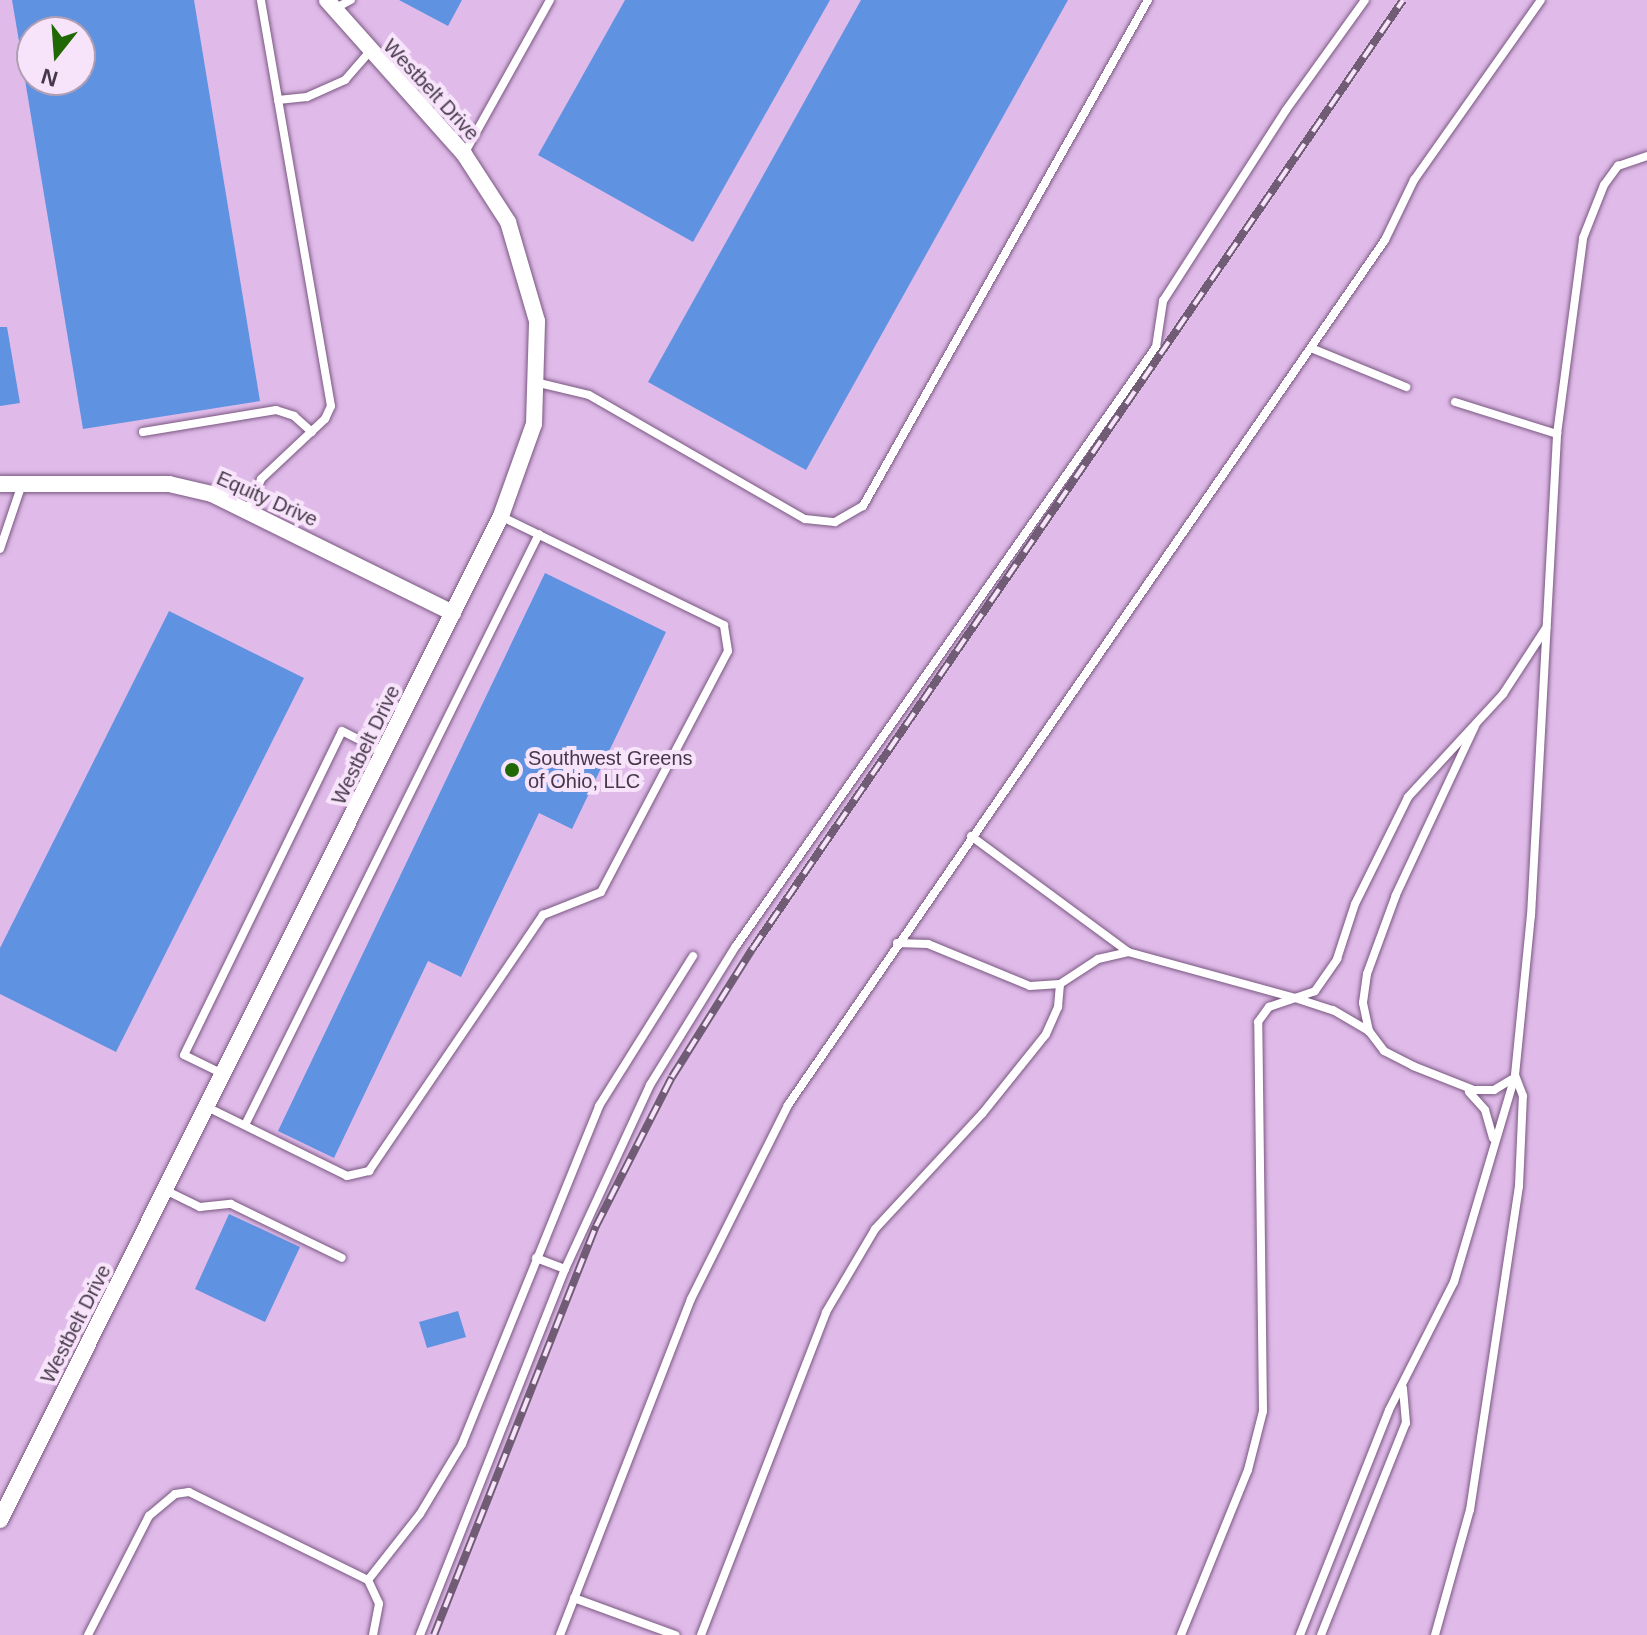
<!DOCTYPE html>
<html>
<head>
<meta charset="utf-8">
<style>
  body { margin:0 }
  #map { position:relative; width:1647px; height:1635px; overflow:hidden; background:#e0bbe9; font-family:Arial,sans-serif }
  div>[style] { position:absolute }
  [style*='--x'] { left:calc(var(--x)*1px); top:calc(var(--y)*1px); width:calc(var(--w)*1px); rotate:calc(var(--a)*1deg) }
  .building>* { inset:0; background:#6092e2 }
  .roads { filter:drop-shadow(0 0 2px #795881) drop-shadow(0 0 2px #795881) }
  .service>* { height:8px; margin:-4px; padding:0 4px; transform-origin:4px; border-radius:4px; background:#fff }
  .minor>* { height:16px; margin:-8px; padding:0 8px; transform-origin:8px; border-radius:8px; background:#fff }
  .rail>* { height:8px; margin-top:-4px; transform-origin:0; background:repeating-linear-gradient(90deg,#f7e4fb 0 15px,#715c76 0 30px); box-sizing:border-box; border-block:2px solid #715c76 }
  .dots>* { width:22px; height:22px; translate:-50% -50%; box-sizing:border-box; border:4px solid #f7e4fb; border-radius:50% }
  span { translate:-50% -50%; white-space:nowrap; text-align:center; line-height:1.15; -webkit-text-stroke:8px #f7e4fb; paint-order:stroke }
  .street-label { font-size:20px; color:#463749 }
  .poi-label { font-size:20px; color:#463749 }
  .left { translate:0 -50%; text-align:left }
  .north { position:absolute; left:16px; top:16px; width:80px; height:80px; box-sizing:border-box; background:#f7e4fb; border:2px solid #b09fb4; border-radius:50%; rotate:197deg; font-size:22px; font-weight:700; line-height:32px; text-align:center; color:#463749 }
  .north::after { content:''; display:block; margin:auto; width:28px; height:36px; background:#1f6803; clip-path:polygon(50% 0,100% 100%,50% 72%,0 100%) }
</style>
</head>
<body>
<div id="map">
  <div class="building">
    <i style="clip-path:polygon(12px 0,194px 0,260px 401px,83px 429px,25px 80px,80px 80px,80px 32px,32px 32px,32px 76px,25px 77px)"></i>
    <i style="clip-path:polygon(399px 0,462px 0,448px 26px)"></i>
    <i style="clip-path:polygon(625px 0,830px 0,693px 242px,538px 155px)"></i>
    <i style="clip-path:polygon(861px 0,1068px 0,806px 470px,648px 382px)"></i>
    <i style="clip-path:polygon(0 327px,7px 327px,20px 403px,0 406px)"></i>
    <i style="clip-path:polygon(545px 573px,666px 632px,572px 829px,539px 813px,461px 977px,428px 961px,334px 1158px,278px 1131px)"></i>
    <i style="clip-path:polygon(169px 611px,304px 678px,116px 1052px,0 994px,0 948px)"></i>
    <i style="clip-path:polygon(229px 1214px,300px 1247px,265px 1322px,195px 1289px)"></i>
    <i style="clip-path:polygon(458px 1311px,466px 1337px,427px 1348px,419px 1322px)"></i>
  </div>
  <div class="roads">
    <div class="service">
      <i style="--x:334;--y:9;--w:19;--a:-28"></i>
      <i style="--x:278;--y:100;--w:29;--a:-6"></i>
      <i style="--x:307;--y:97;--w:42;--a:-24.1"></i>
      <i style="--x:345;--y:80;--w:37;--a:-49"></i>
      <i style="--x:464;--y:154;--w:176;--a:-60.8"></i>
      <i style="--x:1311;--y:348;--w:103;--a:22.3"></i>
      <i style="--x:539;--y:383;--w:51;--a:13.5"></i>
      <i style="--x:589;--y:395;--w:249;--a:29.9"></i>
      <i style="--x:805;--y:519;--w:30;--a:6"></i>
      <i style="--x:835;--y:522;--w:32;--a:-30"></i>
      <i style="--x:863;--y:506;--w:581;--a:-60.61"></i>
      <i style="--x:1455;--y:402;--w:107;--a:17.4"></i>
      <i style="--x:143;--y:432;--w:135;--a:-9.4"></i>
      <i style="--x:276;--y:410;--w:19;--a:18"></i>
      <i style="--x:294;--y:416;--w:24;--a:42"></i>
      <i style="--x:248;--y:510;--w:34;--a:-67"></i>
      <i style="--x:261;--y:479;--w:88;--a:-43.2"></i>
      <i style="--x:325;--y:419;--w:14;--a:-65"></i>
      <i style="--x:331;--y:406;--w:412;--a:-99.8"></i>
      <i style="--x:0;--y:549;--w:69;--a:-71.3"></i>
      <i style="--x:1475;--y:726;--w:187;--a:115.1"></i>
      <i style="--x:1396;--y:895;--w:84;--a:110.2"></i>
      <i style="--x:1367;--y:974;--w:29;--a:98"></i>
      <i style="--x:1363;--y:1003;--w:29;--a:78"></i>
      <i style="--x:1369;--y:1031;--w:25;--a:53"></i>
      <i style="--x:1384;--y:1051;--w:33;--a:27"></i>
      <i style="--x:1413;--y:1066;--w:66;--a:21.5"></i>
      <i style="--x:1474;--y:1090;--w:20;--a:0"></i>
      <i style="--x:1494;--y:1090;--w:21;--a:-31"></i>
      <i style="--x:971;--y:836;--w:194;--a:36.4"></i>
      <i style="--x:897;--y:943;--w:31;--a:2"></i>
      <i style="--x:928;--y:944;--w:110;--a:22.4"></i>
      <i style="--x:1030;--y:986;--w:30;--a:-4"></i>
      <i style="--x:1060;--y:984;--w:45;--a:-33.3"></i>
      <i style="--x:1098;--y:959;--w:31;--a:-13"></i>
      <i style="--x:1128;--y:952;--w:173;--a:15.4"></i>
      <i style="--x:1295;--y:998;--w:21;--a:-19"></i>
      <i style="--x:1315;--y:991;--w:39;--a:-55"></i>
      <i style="--x:1337;--y:959;--w:58;--a:-71.9"></i>
      <i style="--x:1355;--y:904;--w:119;--a:-63.6"></i>
      <i style="--x:1408;--y:797;--w:140;--a:-47.3"></i>
      <i style="--x:1503;--y:694;--w:79;--a:-56.9"></i>
      <i style="--x:223;--y:1074;--w:43;--a:-154"></i>
      <i style="--x:184;--y:1055;--w:360;--a:-64"></i>
      <i style="--x:342;--y:731;--w:46;--a:27.1"></i>
      <i style="--x:1469;--y:1092;--w:24;--a:48"></i>
      <i style="--x:1485;--y:1110;--w:29;--a:74"></i>
      <i style="--x:207;--y:1107;--w:156;--a:26.2"></i>
      <i style="--x:347;--y:1176;--w:23;--a:-13"></i>
      <i style="--x:369;--y:1171;--w:310;--a:-55.8"></i>
      <i style="--x:543;--y:915;--w:62;--a:-21.6"></i>
      <i style="--x:601;--y:892;--w:272;--a:-62.2"></i>
      <i style="--x:728;--y:651;--w:26;--a:-99"></i>
      <i style="--x:724;--y:625;--w:248;--a:-154"></i>
      <i style="--x:245;--y:1125;--w:660;--a:-63.55"></i>
      <i style="--x:165;--y:1190;--w:39;--a:26"></i>
      <i style="--x:200;--y:1207;--w:31;--a:-6"></i>
      <i style="--x:231;--y:1204;--w:123;--a:25.9"></i>
      <i style="--x:536;--y:1258;--w:31;--a:21"></i>
      <i style="--x:368;--y:1580;--w:84;--a:-51.8"></i>
      <i style="--x:420;--y:1514;--w:82;--a:-59"></i>
      <i style="--x:462;--y:1444;--w:365;--a:-67.9"></i>
      <i style="--x:599;--y:1106;--w:177;--a:-57.9"></i>
      <i style="--x:574;--y:1598;--w:108;--a:20.1"></i>
      <i style="--x:88;--y:1635;--w:134;--a:-62.9"></i>
      <i style="--x:149;--y:1516;--w:34;--a:-40"></i>
      <i style="--x:175;--y:1494;--w:14;--a:-8"></i>
      <i style="--x:189;--y:1492;--w:199;--a:26.2"></i>
      <i style="--x:368;--y:1580;--w:26;--a:65"></i>
      <i style="--x:379;--y:1604;--w:32;--a:101"></i>
      <i style="--x:420;--y:1635;--w:394;--a:-68.4"></i>
      <i style="--x:565;--y:1269;--w:203;--a:-65.2"></i>
      <i style="--x:650;--y:1085;--w:163;--a:-58.3"></i>
      <i style="--x:736;--y:946;--w:732;--a:-54.96"></i>
      <i style="--x:1156;--y:347;--w:47;--a:-81.3"></i>
      <i style="--x:1163;--y:301;--w:227;--a:-57.2"></i>
      <i style="--x:1286;--y:110;--w:135;--a:-54.3"></i>
      <i style="--x:560;--y:1635;--w:361;--a:-68.7"></i>
      <i style="--x:691;--y:1299;--w:217;--a:-63.4"></i>
      <i style="--x:788;--y:1105;--w:1051;--a:-55.39"></i>
      <i style="--x:1385;--y:240;--w:67;--a:-64.2"></i>
      <i style="--x:1414;--y:180;--w:220;--a:-54.8"></i>
      <i style="--x:701;--y:1635;--w:346;--a:-68.8"></i>
      <i style="--x:826;--y:1312;--w:96;--a:-59.4"></i>
      <i style="--x:875;--y:1229;--w:157;--a:-47.1"></i>
      <i style="--x:982;--y:1114;--w:102;--a:-51.3"></i>
      <i style="--x:1046;--y:1034;--w:30;--a:-66"></i>
      <i style="--x:1058;--y:1007;--w:23;--a:-85"></i>
      <i style="--x:1181;--y:1635;--w:178;--a:-67.9"></i>
      <i style="--x:1248;--y:1470;--w:61;--a:-75.7"></i>
      <i style="--x:1263;--y:1411;--w:389;--a:-90.7"></i>
      <i style="--x:1258;--y:1022;--w:19;--a:-54"></i>
      <i style="--x:1269;--y:1007;--w:28;--a:-19"></i>
      <i style="--x:1295;--y:998;--w:40;--a:18"></i>
      <i style="--x:1333;--y:1010;--w:42;--a:30.3"></i>
      <i style="--x:1300;--y:1635;--w:242;--a:-68.4"></i>
      <i style="--x:1389;--y:1410;--w:144;--a:-63.1"></i>
      <i style="--x:1454;--y:1282;--w:215;--a:-73.5"></i>
      <i style="--x:1321;--y:1635;--w:228;--a:-68.2"></i>
      <i style="--x:1406;--y:1423;--w:35;--a:-95"></i>
      <i style="--x:1435;--y:1635;--w:130;--a:-74.4"></i>
      <i style="--x:1470;--y:1510;--w:328;--a:-81.4"></i>
      <i style="--x:1519;--y:1186;--w:90;--a:-87.5"></i>
      <i style="--x:1523;--y:1096;--w:22;--a:-111"></i>
      <i style="--x:1515;--y:1075;--w:160;--a:-84.3"></i>
      <i style="--x:1531;--y:916;--w:483;--a:-86.9"></i>
      <i style="--x:1557;--y:434;--w:198;--a:-82.4"></i>
      <i style="--x:1583;--y:238;--w:57;--a:-68.4"></i>
      <i style="--x:1604;--y:185;--w:24;--a:-54"></i>
      <i style="--x:1618;--y:166;--w:31;--a:-19"></i>
    </div>
    <div class="minor">
      <i style="--x:0;--y:484;--w:169;--a:0"></i>
      <i style="--x:169;--y:484;--w:44;--a:13.1"></i>
      <i style="--x:212;--y:494;--w:269;--a:26.3"></i>
      <i style="--x:0;--y:1520;--w:1122;--a:-63.48"></i>
      <i style="--x:501;--y:516;--w:98;--a:-70.3"></i>
      <i style="--x:534;--y:424;--w:103;--a:-88.3"></i>
      <i style="--x:537;--y:321;--w:103;--a:-106.3"></i>
      <i style="--x:508;--y:222;--w:81;--a:-122.9"></i>
      <i style="--x:464;--y:154;--w:206;--a:-131.7"></i>
    </div>
  </div>
  <div class="rail">
    <i style="--x:434;--y:1635;--w:440;--a:-68.4"></i>
    <i style="--x:596;--y:1226;--w:167;--a:-63"></i>
    <i style="--x:672;--y:1077;--w:152;--a:-57.9"></i>
    <i style="--x:753;--y:948;--w:1149;--a:-55.56"></i>
  </div>
  <div class="dots">
    <i style="left:512px;top:770px;background:#1f6803"></i>
  </div>
  <div class="street-label">
    <span style="left:431px;top:90px;rotate:47deg">Westbelt Drive</span>
    <span style="left:267px;top:499px;rotate:24deg">Equity Drive</span>
    <span style="left:366px;top:745px;rotate:-64deg">Westbelt Drive</span>
    <span style="left:76px;top:1324px;rotate:-63deg">Westbelt Drive</span>
  </div>
  <div class="poi-label">
    <span class="left" style="left:528px;top:770px">Southwest Greens<br>of Ohio, LLC</span>
  </div>
  <div class="north">N</div>
</div>
</body>
</html>
